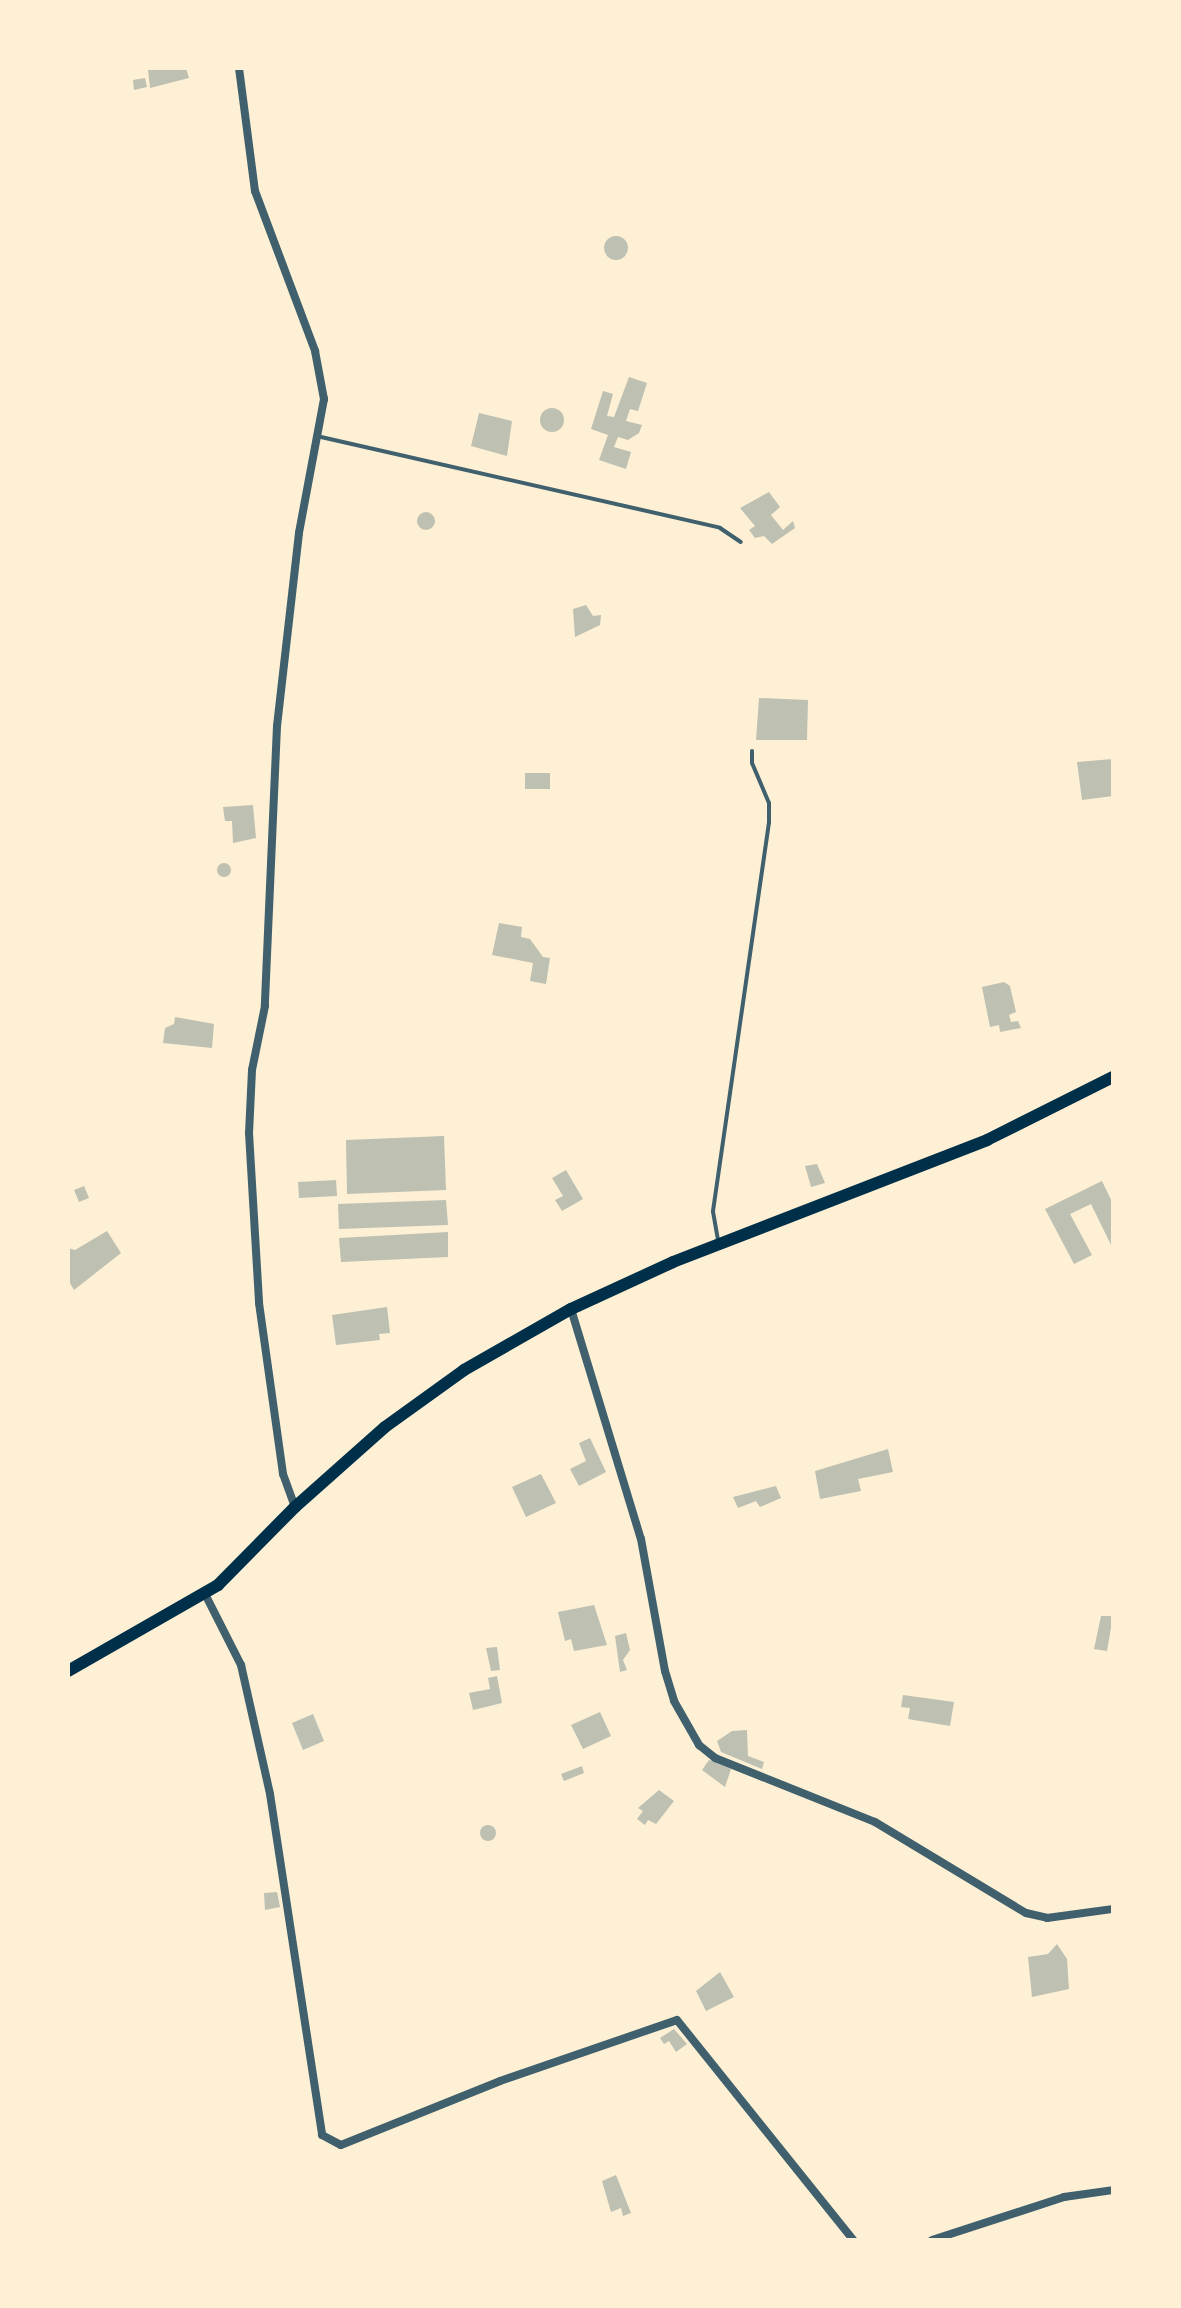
<!DOCTYPE html>
<html>
<head>
<meta charset="utf-8">
<style>
  body { margin:0 }
  #map { position:relative; width:1181px; height:2308px; overflow:hidden; background:#fdf0d5; font-family:"Times New Roman",serif }
  div>[style] { position:absolute }
  [style*='--x'] { left:calc(var(--x)*1px); top:calc(var(--y)*1px); width:calc(var(--w)*1px); rotate:calc(var(--a)*1deg) }
  .building>* { inset:0; background:#bec0b2 }
  .round { border-radius:50% }
  .service>* { height:4px; margin:-2px; padding:0 2px; transform-origin:2px; border-radius:2px; background:#3f606c }
  .minor>* { height:8px; margin:-4px; padding:0 4px; transform-origin:4px; border-radius:4px; background:#3f606c }
  .secondary>* { height:12px; margin:-6px; padding:0 6px; transform-origin:6px; border-radius:6px; background:#003049 }
  span { translate:-50% -50%; white-space:nowrap; text-align:center; line-height:1.15; -webkit-text-stroke:6px #fdf0d5; paint-order:stroke }
  .frame { position:absolute; inset:0; border:70px solid #fdf0d5; pointer-events:none }
</style>
</head>
<body>
<div id="map">
  <div class="building">
    <i style="clip-path:polygon(156px 68px,186px 68px,189px 78px,150px 88px,148px 70px)"></i>
    <i style="clip-path:polygon(145px 78px,147px 87px,134px 90px,133px 80px)"></i>
    <i class="round" style="left:604px;top:236px;width:24px;height:24px"></i>
    <i style="clip-path:polygon(629px 377px,647px 383px,638px 411px,630px 409px,626px 421px,642px 425px,639px 433px,628px 440px,618px 437px,614px 447px,631px 452px,626px 469px,599px 460px,608px 435px,591px 429px,603px 391px,613px 394px,607px 416px,614px 417px)"></i>
    <i class="round" style="left:540px;top:408px;width:24px;height:24px"></i>
    <i style="clip-path:polygon(479px 413px,512px 421px,507px 456px,471px 446px)"></i>
    <i style="clip-path:polygon(769px 492px,780px 507px,771px 515px,783px 530px,793px 521px,795px 528px,772px 544px,764px 536px,755px 538px,749px 530px,755px 526px,740px 508px)"></i>
    <i class="round" style="left:417px;top:512px;width:18px;height:18px"></i>
    <i style="clip-path:polygon(586px 605px,593px 616px,601px 615px,600px 625px,575px 637px,573px 609px)"></i>
    <i style="clip-path:polygon(759px 698px,808px 700px,807px 740px,756px 740px)"></i>
    <i style="clip-path:polygon(1113px 759px,1113px 796px,1082px 800px,1077px 762px)"></i>
    <i style="clip-path:polygon(525px 773px,550px 773px,550px 789px,525px 789px)"></i>
    <i style="clip-path:polygon(253px 805px,256px 838px,233px 843px,232px 821px,225px 821px,223px 807px)"></i>
    <i class="round" style="left:217px;top:863px;width:14px;height:14px"></i>
    <i style="clip-path:polygon(499px 923px,522px 927px,521px 937px,530px 939px,543px 957px,550px 958px,546px 984px,530px 981px,533px 963px,492px 955px)"></i>
    <i style="clip-path:polygon(1004px 982px,1010px 986px,1016px 1012px,1009px 1015px,1011px 1022px,1018px 1021px,1021px 1028px,1000px 1032px,999px 1025px,990px 1027px,982px 987px)"></i>
    <i style="clip-path:polygon(175px 1017px,214px 1024px,212px 1048px,163px 1043px,165px 1028px,174px 1024px)"></i>
    <i style="clip-path:polygon(444px 1136px,446px 1190px,347px 1194px,346px 1140px)"></i>
    <i style="clip-path:polygon(817px 1164px,825px 1183px,811px 1187px,805px 1166px)"></i>
    <i style="clip-path:polygon(566px 1170px,583px 1199px,562px 1211px,555px 1200px,563px 1196px,552px 1178px)"></i>
    <i style="clip-path:polygon(336px 1180px,337px 1196px,299px 1198px,298px 1182px)"></i>
    <i style="clip-path:polygon(1102px 1181px,1113px 1204px,1113px 1249px,1091px 1204px,1070px 1214px,1092px 1255px,1074px 1264px,1045px 1209px)"></i>
    <i style="clip-path:polygon(84px 1186px,89px 1198px,79px 1202px,74px 1190px)"></i>
    <i style="clip-path:polygon(446px 1200px,448px 1225px,339px 1229px,338px 1204px)"></i>
    <i style="clip-path:polygon(107px 1231px,121px 1253px,74px 1290px,68px 1280px,68px 1248px,75px 1250px)"></i>
    <i style="clip-path:polygon(448px 1232px,448px 1257px,341px 1262px,339px 1238px)"></i>
    <i style="clip-path:polygon(387px 1307px,390px 1333px,379px 1334px,380px 1340px,336px 1345px,332px 1315px)"></i>
    <i style="clip-path:polygon(590px 1438px,606px 1472px,579px 1486px,570px 1469px,586px 1461px,579px 1443px)"></i>
    <i style="clip-path:polygon(888px 1449px,893px 1472px,858px 1479px,861px 1491px,820px 1499px,815px 1471px)"></i>
    <i style="clip-path:polygon(541px 1474px,556px 1503px,526px 1517px,512px 1487px)"></i>
    <i style="clip-path:polygon(776px 1486px,781px 1498px,760px 1507px,756px 1501px,738px 1508px,733px 1497px)"></i>
    <i style="clip-path:polygon(594px 1605px,607px 1645px,574px 1651px,571px 1639px,565px 1641px,558px 1612px)"></i>
    <i style="clip-path:polygon(1101px 1616px,1113px 1616px,1107px 1651px,1094px 1649px)"></i>
    <i style="clip-path:polygon(626px 1633px,630px 1650px,623px 1660px,627px 1670px,620px 1672px,615px 1636px)"></i>
    <i style="clip-path:polygon(497px 1647px,500px 1670px,491px 1671px,486px 1648px)"></i>
    <i style="clip-path:polygon(497px 1676px,502px 1703px,473px 1710px,469px 1693px,490px 1689px,488px 1678px)"></i>
    <i style="clip-path:polygon(903px 1695px,954px 1702px,950px 1726px,908px 1719px,910px 1708px,901px 1707px)"></i>
    <i style="clip-path:polygon(600px 1712px,611px 1736px,583px 1749px,571px 1725px)"></i>
    <i style="clip-path:polygon(313px 1714px,324px 1741px,303px 1750px,292px 1723px)"></i>
    <i style="clip-path:polygon(747px 1730px,748px 1756px,764px 1762px,762px 1769px,721px 1752px,717px 1741px,732px 1731px)"></i>
    <i style="clip-path:polygon(709px 1760px,731px 1769px,725px 1787px,702px 1770px)"></i>
    <i style="clip-path:polygon(582px 1766px,584px 1773px,564px 1781px,561px 1774px)"></i>
    <i style="clip-path:polygon(659px 1790px,674px 1801px,656px 1824px,648px 1820px,645px 1825px,637px 1819px,643px 1811px,638px 1808px)"></i>
    <i class="round" style="left:480px;top:1825px;width:16px;height:16px"></i>
    <i style="clip-path:polygon(277px 1892px,280px 1907px,265px 1910px,264px 1893px)"></i>
    <i style="clip-path:polygon(1057px 1944px,1067px 1959px,1069px 1989px,1032px 1997px,1028px 1957px,1048px 1954px)"></i>
    <i style="clip-path:polygon(720px 1972px,734px 1997px,706px 2011px,696px 1991px)"></i>
    <i style="clip-path:polygon(674px 2029px,687px 2044px,676px 2052px,669px 2041px,664px 2044px,660px 2038px)"></i>
    <i style="clip-path:polygon(616px 2175px,631px 2213px,623px 2216px,621px 2208px,611px 2212px,602px 2181px)"></i>
  </div>
  <div class="service">
    <i style="--x:321;--y:437;--w:409;--a:12.8"></i>
    <i style="--x:720;--y:528;--w:25;--a:34"></i>
    <i style="--x:718;--y:1240;--w:29;--a:-100"></i>
    <i style="--x:713;--y:1211;--w:393;--a:-81.8"></i>
    <i style="--x:769;--y:822;--w:19;--a:-90"></i>
    <i style="--x:769;--y:803;--w:43;--a:-113"></i>
    <i style="--x:752;--y:763;--w:12;--a:-90"></i>
  </div>
  <div class="minor">
    <i style="--x:239;--y:68;--w:124;--a:82.6"></i>
    <i style="--x:255;--y:191;--w:171;--a:69.4"></i>
    <i style="--x:315;--y:351;--w:49;--a:79.4"></i>
    <i style="--x:324;--y:399;--w:136;--a:100.6"></i>
    <i style="--x:299;--y:533;--w:194;--a:96.5"></i>
    <i style="--x:277;--y:726;--w:280;--a:92.5"></i>
    <i style="--x:265;--y:1006;--w:65;--a:101.5"></i>
    <i style="--x:252;--y:1070;--w:63;--a:92.7"></i>
    <i style="--x:249;--y:1133;--w:170;--a:86.6"></i>
    <i style="--x:259;--y:1303;--w:173;--a:82"></i>
    <i style="--x:283;--y:1474;--w:35;--a:70"></i>
    <i style="--x:571;--y:1309;--w:240;--a:73.1"></i>
    <i style="--x:641;--y:1539;--w:134;--a:79.7"></i>
    <i style="--x:665;--y:1671;--w:31;--a:73"></i>
    <i style="--x:674;--y:1701;--w:51;--a:60.4"></i>
    <i style="--x:699;--y:1745;--w:21;--a:39"></i>
    <i style="--x:715;--y:1758;--w:172;--a:21.8"></i>
    <i style="--x:875;--y:1822;--w:176;--a:31.1"></i>
    <i style="--x:1026;--y:1913;--w:22;--a:13"></i>
    <i style="--x:1047;--y:1918;--w:67;--a:-7.8"></i>
    <i style="--x:205;--y:1594;--w:80;--a:63.1"></i>
    <i style="--x:241;--y:1665;--w:132;--a:77.3"></i>
    <i style="--x:270;--y:1794;--w:345;--a:81.3"></i>
    <i style="--x:322;--y:2135;--w:21;--a:28"></i>
    <i style="--x:341;--y:2145;--w:171;--a:-21.9"></i>
    <i style="--x:500;--y:2081;--w:187;--a:-19"></i>
    <i style="--x:677;--y:2020;--w:282;--a:51.3"></i>
    <i style="--x:932;--y:2240;--w:139;--a:-18"></i>
    <i style="--x:1064;--y:2197;--w:49;--a:-8.1"></i>
  </div>
  <div class="secondary">
    <i style="--x:68;--y:1671;--w:173;--a:-29.8"></i>
    <i style="--x:218;--y:1585;--w:110;--a:-45.4"></i>
    <i style="--x:295;--y:1507;--w:120;--a:-41.6"></i>
    <i style="--x:385;--y:1427;--w:97;--a:-35.8"></i>
    <i style="--x:464;--y:1370;--w:123;--a:-29.7"></i>
    <i style="--x:571;--y:1309;--w:112;--a:-24.7"></i>
    <i style="--x:673;--y:1262;--w:337;--a:-21.2"></i>
    <i style="--x:987;--y:1140;--w:141;--a:-26.6"></i>
  </div>
  <div class="frame"></div>
</div>
</body>
</html>
